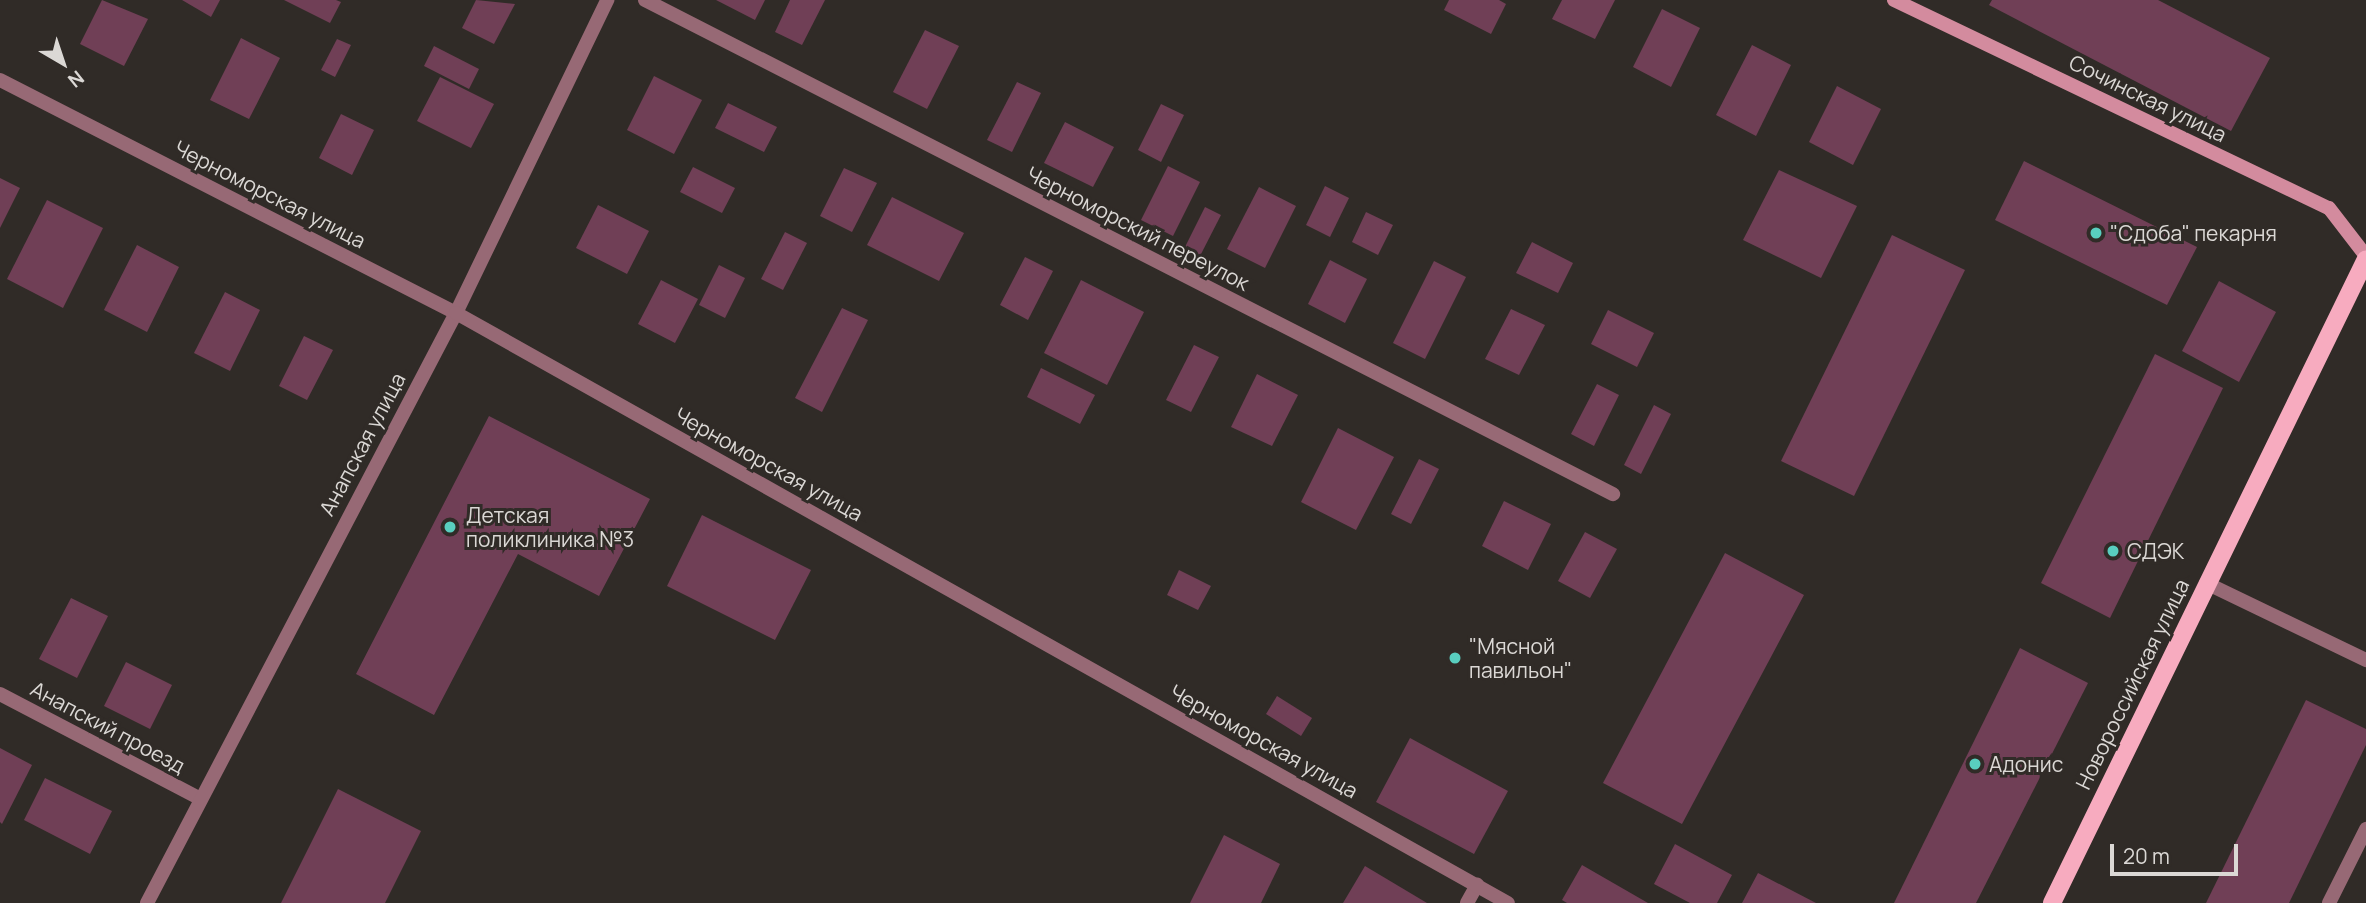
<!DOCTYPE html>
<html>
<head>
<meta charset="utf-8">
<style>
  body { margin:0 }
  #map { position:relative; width:2366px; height:903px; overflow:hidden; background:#302b27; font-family:Manrope,sans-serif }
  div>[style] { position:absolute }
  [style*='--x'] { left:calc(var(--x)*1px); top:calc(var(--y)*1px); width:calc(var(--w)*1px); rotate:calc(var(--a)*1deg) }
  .building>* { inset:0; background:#703f56 }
  .service>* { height:14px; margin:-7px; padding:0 7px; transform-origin:7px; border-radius:7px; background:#976975 }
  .minor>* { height:14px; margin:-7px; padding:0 7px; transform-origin:7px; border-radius:7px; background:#976975 }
  .secondary>* { height:14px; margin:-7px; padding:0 7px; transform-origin:7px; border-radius:7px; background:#d38b9e }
  .primary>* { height:18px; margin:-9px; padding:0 9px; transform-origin:9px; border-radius:9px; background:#f7abbf }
  .dots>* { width:19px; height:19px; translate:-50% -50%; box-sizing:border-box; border:4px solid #302b27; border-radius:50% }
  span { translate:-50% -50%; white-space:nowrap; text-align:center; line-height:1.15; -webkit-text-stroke:6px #302b27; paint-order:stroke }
  .street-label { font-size:21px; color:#dbd8d5 }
  .poi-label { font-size:21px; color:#dbd8d5 }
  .left { translate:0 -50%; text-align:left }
  .north { position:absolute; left:28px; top:28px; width:70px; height:70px; -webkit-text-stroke:5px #302b27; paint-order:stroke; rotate:141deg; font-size:19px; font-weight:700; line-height:28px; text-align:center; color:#dbd8d5 }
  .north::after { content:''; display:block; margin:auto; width:24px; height:32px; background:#dbd8d5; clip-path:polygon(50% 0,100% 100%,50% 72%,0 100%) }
  .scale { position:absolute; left:2110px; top:844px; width:128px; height:32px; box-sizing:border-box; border:4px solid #dbd8d5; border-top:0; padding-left:9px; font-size:21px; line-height:24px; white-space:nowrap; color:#dbd8d5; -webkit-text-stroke:5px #302b27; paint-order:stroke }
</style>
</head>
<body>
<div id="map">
  <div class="building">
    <i style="clip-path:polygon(102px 0,148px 19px,124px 66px,80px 44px)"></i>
    <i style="clip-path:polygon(182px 0,220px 0,211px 17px)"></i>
    <i style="clip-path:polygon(284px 0,336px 0,341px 2px,330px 23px)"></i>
    <i style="clip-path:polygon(476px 0,515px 4px,494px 44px,462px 28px)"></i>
    <i style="clip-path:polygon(716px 0,765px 0,755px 20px)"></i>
    <i style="clip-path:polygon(790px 0,825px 0,802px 45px,775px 32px)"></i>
    <i style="clip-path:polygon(1449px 0,1499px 0,1506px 4px,1491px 34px,1444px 10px)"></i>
    <i style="clip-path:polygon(1562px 0,1615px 0,1595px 39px,1552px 19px)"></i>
    <i style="clip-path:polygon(1992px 0,2158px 0,2270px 58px,2231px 131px,1989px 5px)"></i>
    <i style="clip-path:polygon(1662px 9px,1700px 28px,1671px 87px,1633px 67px)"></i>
    <i style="clip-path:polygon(925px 30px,959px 46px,927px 109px,893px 92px)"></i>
    <i style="clip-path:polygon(241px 38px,280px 58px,249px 119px,210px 100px)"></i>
    <i style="clip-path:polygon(337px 39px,351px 45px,335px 77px,321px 70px)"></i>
    <i style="clip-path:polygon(1752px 45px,1791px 65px,1756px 136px,1716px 115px)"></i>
    <i style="clip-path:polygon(434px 46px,479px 69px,469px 89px,424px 66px)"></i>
    <i style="clip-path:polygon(654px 76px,702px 100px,674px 154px,627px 130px)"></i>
    <i style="clip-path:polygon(440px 77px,494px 104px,471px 148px,417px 121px)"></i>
    <i style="clip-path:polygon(1017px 82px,1041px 93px,1012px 152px,987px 140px)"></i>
    <i style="clip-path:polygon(1837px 86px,1881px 109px,1853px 165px,1809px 142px)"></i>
    <i style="clip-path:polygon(728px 103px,777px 127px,764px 152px,715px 128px)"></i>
    <i style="clip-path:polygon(1161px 104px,1184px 115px,1161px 162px,1138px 150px)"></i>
    <i style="clip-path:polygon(341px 114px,374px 130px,352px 175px,319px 158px)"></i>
    <i style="clip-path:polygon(1065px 122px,1114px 147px,1093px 187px,1044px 163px)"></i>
    <i style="clip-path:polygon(2024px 161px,2197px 247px,2167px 305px,1995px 220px)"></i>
    <i style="clip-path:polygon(1168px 166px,1200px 182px,1173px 236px,1141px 220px)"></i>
    <i style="clip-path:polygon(693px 167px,735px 188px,722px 213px,680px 192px)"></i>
    <i style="clip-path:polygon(844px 168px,877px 183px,852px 232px,820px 216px)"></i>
    <i style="clip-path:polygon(1779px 170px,1857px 206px,1821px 278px,1743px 240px)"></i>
    <i style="clip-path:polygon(0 178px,20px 188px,0 228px)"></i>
    <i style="clip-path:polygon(1325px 186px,1349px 198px,1330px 237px,1306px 225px)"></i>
    <i style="clip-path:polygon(1259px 187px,1296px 206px,1265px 268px,1227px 249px)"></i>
    <i style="clip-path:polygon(892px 197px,964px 233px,939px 281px,867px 245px)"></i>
    <i style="clip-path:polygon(47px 200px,103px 228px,63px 308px,7px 279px)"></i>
    <i style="clip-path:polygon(598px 205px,649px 231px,627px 274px,576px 248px)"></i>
    <i style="clip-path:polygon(1205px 207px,1221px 215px,1200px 256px,1184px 249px)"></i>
    <i style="clip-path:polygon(1366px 212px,1393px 225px,1378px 255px,1352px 242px)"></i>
    <i style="clip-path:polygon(785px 232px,807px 243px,783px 290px,761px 279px)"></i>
    <i style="clip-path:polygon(1892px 235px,1965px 270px,1854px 496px,1781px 461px)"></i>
    <i style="clip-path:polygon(1532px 242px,1573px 263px,1558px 293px,1516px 273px)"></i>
    <i style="clip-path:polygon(137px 245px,179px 267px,147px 332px,104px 310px)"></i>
    <i style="clip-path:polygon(1025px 257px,1053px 271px,1028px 320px,1000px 305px)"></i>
    <i style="clip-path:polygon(1330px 260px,1367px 279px,1345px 323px,1308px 304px)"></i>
    <i style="clip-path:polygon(1434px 261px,1466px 277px,1425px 359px,1393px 343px)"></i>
    <i style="clip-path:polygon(719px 265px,745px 278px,725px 318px,699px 305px)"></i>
    <i style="clip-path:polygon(661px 280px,698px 299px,675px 343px,638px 324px)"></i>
    <i style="clip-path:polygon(1081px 280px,1144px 312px,1107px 385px,1044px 353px)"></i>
    <i style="clip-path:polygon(2219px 281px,2276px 312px,2239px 382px,2182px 351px)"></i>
    <i style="clip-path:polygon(225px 292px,260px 310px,230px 371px,194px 353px)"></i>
    <i style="clip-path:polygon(842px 308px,868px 320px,822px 412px,795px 398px)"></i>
    <i style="clip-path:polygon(1511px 309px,1545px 325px,1519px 375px,1485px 359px)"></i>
    <i style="clip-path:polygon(1608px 310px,1654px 333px,1637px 367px,1591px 344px)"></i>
    <i style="clip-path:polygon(304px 336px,333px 350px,307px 400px,279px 386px)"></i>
    <i style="clip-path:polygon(1194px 345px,1219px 357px,1191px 412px,1166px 400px)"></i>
    <i style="clip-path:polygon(2155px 354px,2223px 388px,2110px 618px,2041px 583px)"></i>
    <i style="clip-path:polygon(1041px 368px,1095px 395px,1080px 424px,1027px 397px)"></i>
    <i style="clip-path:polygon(1257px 374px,1298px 395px,1272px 446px,1231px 427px)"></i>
    <i style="clip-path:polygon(1597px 384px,1619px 395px,1594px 446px,1571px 434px)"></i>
    <i style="clip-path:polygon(1654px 405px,1671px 414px,1641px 474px,1624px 465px)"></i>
    <i style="clip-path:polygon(489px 416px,650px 499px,599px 596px,518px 554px,434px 715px,356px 674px)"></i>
    <i style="clip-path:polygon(1338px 428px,1394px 457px,1356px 530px,1301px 502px)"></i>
    <i style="clip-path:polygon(1419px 459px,1439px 469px,1411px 524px,1391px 514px)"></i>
    <i style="clip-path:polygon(1504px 501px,1551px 524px,1528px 570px,1482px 546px)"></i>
    <i style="clip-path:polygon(702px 515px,811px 570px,775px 640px,667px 586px)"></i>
    <i style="clip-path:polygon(1585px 532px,1617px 549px,1590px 598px,1558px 581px)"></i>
    <i style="clip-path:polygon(1725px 553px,1804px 595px,1682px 824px,1603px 783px)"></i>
    <i style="clip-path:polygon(1179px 570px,1211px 586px,1198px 610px,1167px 595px)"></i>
    <i style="clip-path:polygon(71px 598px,108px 616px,77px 678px,39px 659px)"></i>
    <i style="clip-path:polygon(2020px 648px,2088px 683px,1976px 903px,1894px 903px)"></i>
    <i style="clip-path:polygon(126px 662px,172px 685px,150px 729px,104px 706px)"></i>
    <i style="clip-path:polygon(1277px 696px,1312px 718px,1301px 736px,1266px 714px)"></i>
    <i style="clip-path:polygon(2306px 700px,2366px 729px,2366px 745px,2289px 903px,2206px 903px)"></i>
    <i style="clip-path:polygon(1410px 738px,1508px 791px,1474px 854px,1376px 802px)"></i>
    <i style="clip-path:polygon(0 748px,32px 765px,2px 824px,0 822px)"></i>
    <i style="clip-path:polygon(45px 778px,112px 811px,90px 854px,24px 820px)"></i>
    <i style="clip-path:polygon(338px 789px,421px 831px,385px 903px,281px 903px)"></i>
    <i style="clip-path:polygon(1224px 835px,1280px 864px,1261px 903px,1190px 903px)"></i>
    <i style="clip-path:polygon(1675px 844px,1732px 875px,1717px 903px,1690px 903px,1654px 884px)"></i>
    <i style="clip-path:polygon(1582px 865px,1648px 903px,1567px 903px,1562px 900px)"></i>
    <i style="clip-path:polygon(1365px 866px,1427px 903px,1343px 903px)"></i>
    <i style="clip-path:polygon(1758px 873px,1816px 903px,1742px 903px)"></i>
  </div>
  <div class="service">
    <i style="--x:645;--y:0;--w:1087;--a:27.04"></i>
    <i style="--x:0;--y:80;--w:512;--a:27.07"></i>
    <i style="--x:456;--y:313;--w:348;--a:-64.2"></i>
    <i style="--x:2206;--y:583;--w:178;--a:25.7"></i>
    <i style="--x:0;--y:694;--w:222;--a:27.6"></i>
    <i style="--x:1467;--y:903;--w:21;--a:-61"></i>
    <i style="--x:2329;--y:903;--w:83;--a:-63.4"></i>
  </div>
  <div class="minor">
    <i style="--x:147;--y:903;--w:666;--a:-62.36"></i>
    <i style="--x:456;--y:313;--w:1206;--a:29.29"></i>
  </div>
  <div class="secondary">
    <i style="--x:1894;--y:0;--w:482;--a:25.6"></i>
    <i style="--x:2329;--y:208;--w:61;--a:52.4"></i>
  </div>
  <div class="primary">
    <i style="--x:2052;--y:903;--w:716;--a:-64.01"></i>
  </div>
  <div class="dots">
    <i style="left:2096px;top:233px;background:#59cebf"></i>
    <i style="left:450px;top:527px;background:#59cebf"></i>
    <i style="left:2113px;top:551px;background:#59cebf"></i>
    <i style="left:1455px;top:658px;background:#59cebf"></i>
    <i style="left:1975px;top:764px;background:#59cebf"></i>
  </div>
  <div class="street-label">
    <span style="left:2148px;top:98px;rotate:26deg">Сочинская улица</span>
    <span style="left:270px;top:194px;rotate:27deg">Черноморская улица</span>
    <span style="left:1138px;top:228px;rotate:27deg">Черноморский переулок</span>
    <span style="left:362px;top:444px;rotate:-62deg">Анапская улица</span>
    <span style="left:769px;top:464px;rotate:29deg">Черноморская улица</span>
    <span style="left:2132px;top:684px;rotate:-64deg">Новороссийская улица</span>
    <span style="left:108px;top:727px;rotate:28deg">Анапский проезд</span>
    <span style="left:1264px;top:741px;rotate:29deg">Черноморская улица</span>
  </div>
  <div class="poi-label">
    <span class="left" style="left:2110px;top:233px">"Сдоба" пекарня</span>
    <span class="left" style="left:466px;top:527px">Детская<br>поликлиника №3</span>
    <span class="left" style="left:2127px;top:551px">СДЭК</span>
    <span class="left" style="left:1469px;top:658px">"Мясной<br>павильон"</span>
    <span class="left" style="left:1989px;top:764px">Адонис</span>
  </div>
  <div class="north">N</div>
  <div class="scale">20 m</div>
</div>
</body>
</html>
